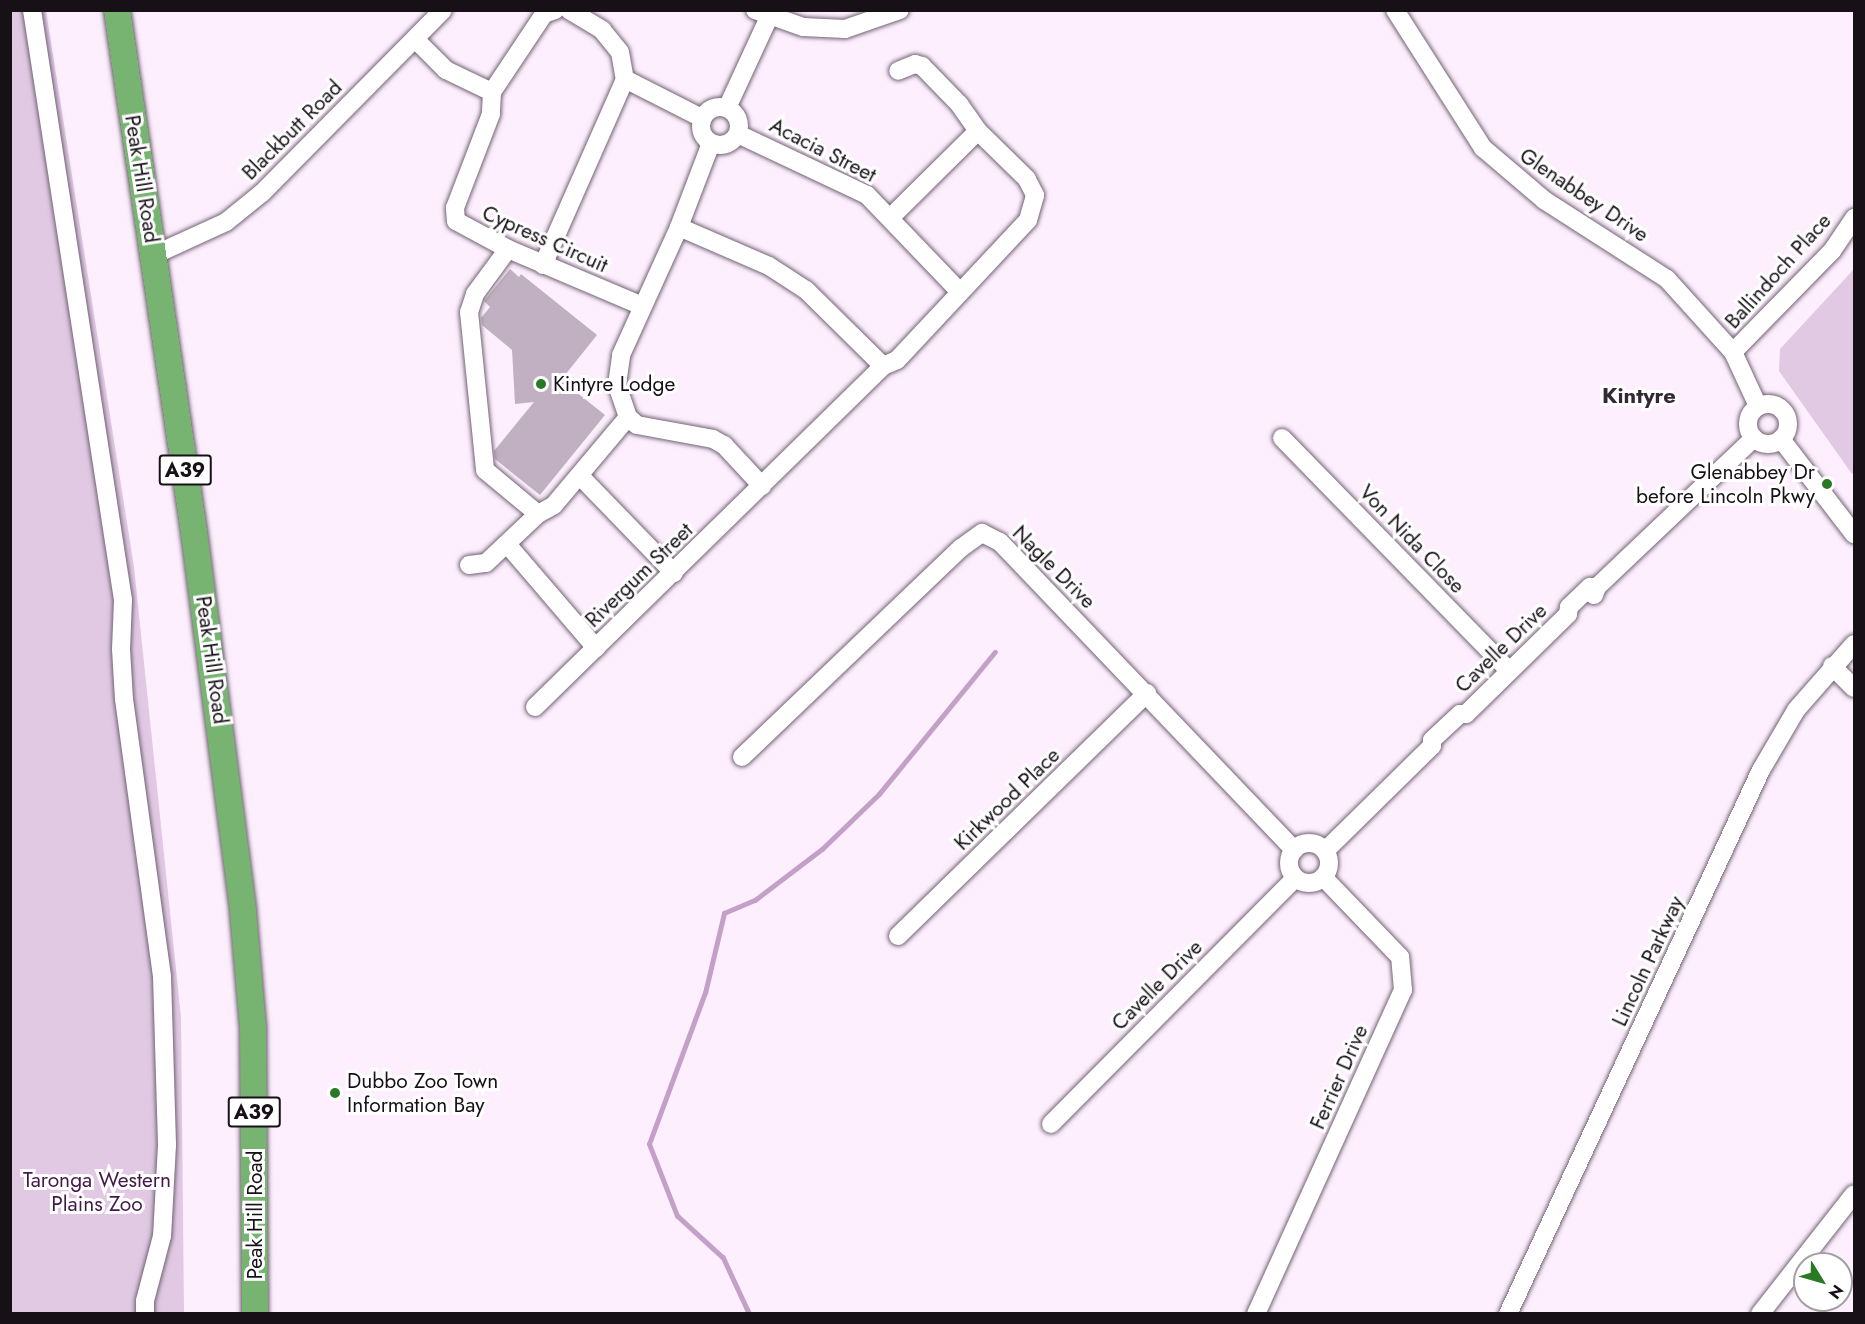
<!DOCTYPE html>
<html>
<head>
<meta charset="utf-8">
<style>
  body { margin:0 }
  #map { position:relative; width:1865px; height:1324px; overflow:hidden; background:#fdeffe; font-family:Jost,sans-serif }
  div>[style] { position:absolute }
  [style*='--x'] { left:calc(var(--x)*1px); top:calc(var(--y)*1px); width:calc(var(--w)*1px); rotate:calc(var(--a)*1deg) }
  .green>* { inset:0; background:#e1c9e4 }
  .stream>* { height:4.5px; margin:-2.25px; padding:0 2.25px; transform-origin:2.25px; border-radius:2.25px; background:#c4a0c8 }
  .building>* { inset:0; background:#c0b0c1 }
  .roads { filter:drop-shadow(0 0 2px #726373) drop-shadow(0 0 2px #726373) }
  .minor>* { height:18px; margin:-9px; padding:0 9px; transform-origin:9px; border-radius:9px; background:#fff }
  .minor>.ring { margin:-9px; padding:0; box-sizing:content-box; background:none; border:18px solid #fff; border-radius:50% }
  .highway>* { height:26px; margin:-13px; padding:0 13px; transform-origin:13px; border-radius:13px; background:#77b472 }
  .dots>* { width:16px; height:16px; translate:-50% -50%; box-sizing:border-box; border:3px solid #fff; border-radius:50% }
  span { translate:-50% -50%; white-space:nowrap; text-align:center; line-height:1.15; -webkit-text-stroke:6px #fff; paint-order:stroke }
  .shield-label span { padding:2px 4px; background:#fff; border:2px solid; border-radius:4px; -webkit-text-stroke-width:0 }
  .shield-label { font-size:20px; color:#171117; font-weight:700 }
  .street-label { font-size:21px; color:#171117 }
  .poi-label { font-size:21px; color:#171117 }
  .left { translate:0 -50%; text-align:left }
  .right { translate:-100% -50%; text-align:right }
  .park-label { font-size:21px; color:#45184a }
  .neighbourhood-label { font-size:22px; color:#352836; font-weight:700 }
  .frame { position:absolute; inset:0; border:12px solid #171117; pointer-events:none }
  .north { position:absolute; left:1793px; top:1252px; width:60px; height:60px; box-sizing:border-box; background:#fff; border:2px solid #a2a0a2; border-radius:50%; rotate:127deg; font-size:16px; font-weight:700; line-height:24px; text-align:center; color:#171117 }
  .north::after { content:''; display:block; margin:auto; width:21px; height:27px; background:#287a25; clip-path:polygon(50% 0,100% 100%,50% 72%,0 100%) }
</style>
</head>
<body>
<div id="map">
  <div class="green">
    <i style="clip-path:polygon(10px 11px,46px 11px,134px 567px,181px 1017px,184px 1313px,11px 1313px)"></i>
    <i style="clip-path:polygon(1854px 269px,1854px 471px,1852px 474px,1779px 371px,1780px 349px)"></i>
  </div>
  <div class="stream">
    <i style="--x:749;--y:1314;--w:62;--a:-114.9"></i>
    <i style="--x:723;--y:1258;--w:62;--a:-137.6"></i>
    <i style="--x:677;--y:1216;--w:77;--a:-111.3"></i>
    <i style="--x:649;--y:1144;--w:161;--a:-69.7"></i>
    <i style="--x:705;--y:993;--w:82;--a:-76.6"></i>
    <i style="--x:724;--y:913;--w:34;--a:-23"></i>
    <i style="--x:755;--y:900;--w:84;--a:-37.3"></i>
    <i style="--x:822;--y:849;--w:79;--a:-44"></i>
    <i style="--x:879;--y:794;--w:183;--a:-50.8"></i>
  </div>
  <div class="building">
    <i style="clip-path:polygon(510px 269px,519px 277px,521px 274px,597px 335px,561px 380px,605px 415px,540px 495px,495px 459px,494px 451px,534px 402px,515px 404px,512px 350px,482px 325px,481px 318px,490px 307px,484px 301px)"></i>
  </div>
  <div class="roads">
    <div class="minor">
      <i style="--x:32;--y:10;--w:597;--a:81.23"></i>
      <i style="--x:123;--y:600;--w:49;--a:92.3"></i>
      <i style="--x:121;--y:649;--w:50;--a:86.6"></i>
      <i style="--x:124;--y:699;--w:280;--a:82.2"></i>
      <i style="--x:162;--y:976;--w:169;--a:88.3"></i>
      <i style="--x:167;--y:1145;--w:91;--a:93.1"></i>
      <i style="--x:162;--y:1236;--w:67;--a:104.7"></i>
      <i style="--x:145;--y:1301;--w:13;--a:90"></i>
      <i style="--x:555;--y:10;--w:12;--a:160"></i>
      <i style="--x:544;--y:14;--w:94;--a:123.7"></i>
      <i style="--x:492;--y:92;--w:22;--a:93"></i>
      <i style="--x:491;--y:114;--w:101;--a:111"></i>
      <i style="--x:455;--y:208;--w:13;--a:86"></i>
      <i style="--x:456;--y:221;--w:59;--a:28.3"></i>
      <i style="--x:508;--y:249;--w:143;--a:23"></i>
      <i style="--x:569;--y:10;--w:39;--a:31"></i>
      <i style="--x:602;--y:30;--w:28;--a:51"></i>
      <i style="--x:620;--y:52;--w:27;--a:80"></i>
      <i style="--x:625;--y:79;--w:86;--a:26.9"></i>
      <i style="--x:755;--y:10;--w:51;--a:19.5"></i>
      <i style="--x:803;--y:27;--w:42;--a:2.7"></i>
      <i style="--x:845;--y:29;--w:58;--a:-19.1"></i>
      <i style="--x:1395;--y:10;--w:164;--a:57.5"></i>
      <i style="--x:1483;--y:148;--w:80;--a:40.4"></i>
      <i style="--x:1544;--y:200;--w:146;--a:32.7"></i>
      <i style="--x:1667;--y:279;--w:98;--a:47.9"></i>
      <i style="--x:1733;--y:352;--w:60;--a:65.2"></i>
      <i style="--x:415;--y:39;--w:44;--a:45"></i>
      <i style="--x:446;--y:70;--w:51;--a:25.6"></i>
      <i class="ring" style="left:701px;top:107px;width:20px;height:20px"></i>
      <i style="--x:727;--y:108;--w:100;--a:-65.2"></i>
      <i style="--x:738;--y:134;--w:143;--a:25.3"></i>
      <i style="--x:867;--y:195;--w:133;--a:46.2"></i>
      <i style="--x:891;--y:217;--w:122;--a:-44.7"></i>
      <i style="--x:679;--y:227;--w:98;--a:23.4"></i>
      <i style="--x:769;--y:266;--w:44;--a:33"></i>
      <i style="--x:806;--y:290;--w:108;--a:44.6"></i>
      <i style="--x:508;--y:249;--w:56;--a:126.3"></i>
      <i style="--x:475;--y:294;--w:19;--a:108"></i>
      <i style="--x:469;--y:312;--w:159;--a:84.2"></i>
      <i style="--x:485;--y:470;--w:69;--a:39.7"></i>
      <i style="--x:154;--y:255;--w:79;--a:-24.6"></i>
      <i style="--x:226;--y:222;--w:46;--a:-38.9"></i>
      <i style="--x:262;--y:193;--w:257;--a:-45.3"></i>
      <i style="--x:543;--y:265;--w:203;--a:-66.2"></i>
      <i style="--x:1733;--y:352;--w:141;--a:-45.6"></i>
      <i style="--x:1832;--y:251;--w:40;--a:-56"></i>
      <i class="ring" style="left:1748px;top:404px;width:22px;height:22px"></i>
      <i style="--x:628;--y:417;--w:34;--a:-109"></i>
      <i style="--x:617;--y:385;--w:30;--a:-82"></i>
      <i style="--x:621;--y:355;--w:141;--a:-65.6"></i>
      <i style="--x:679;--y:227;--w:90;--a:-69.1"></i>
      <i style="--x:628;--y:417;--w:12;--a:42"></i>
      <i style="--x:637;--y:425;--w:77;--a:10.4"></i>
      <i style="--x:713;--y:439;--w:13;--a:29"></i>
      <i style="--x:724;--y:445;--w:56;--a:47.2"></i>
      <i style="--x:1282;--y:438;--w:325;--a:45.7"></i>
      <i style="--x:1781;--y:439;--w:120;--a:52.5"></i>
      <i style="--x:580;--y:476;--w:135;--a:45.9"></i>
      <i style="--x:507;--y:544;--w:137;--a:49.4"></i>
      <i style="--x:469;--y:565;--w:17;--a:-7"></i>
      <i style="--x:486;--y:563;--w:71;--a:-43.3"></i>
      <i style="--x:538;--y:514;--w:18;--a:-29"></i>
      <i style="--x:554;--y:505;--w:115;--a:-49.9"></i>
      <i style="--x:1594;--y:595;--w:9;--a:-69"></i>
      <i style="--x:1597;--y:587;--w:216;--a:-43.5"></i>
      <i style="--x:1832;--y:666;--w:31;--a:45"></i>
      <i style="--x:535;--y:707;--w:487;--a:-44.4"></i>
      <i style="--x:883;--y:366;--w:15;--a:-23"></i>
      <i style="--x:897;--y:360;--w:192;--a:-46.9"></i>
      <i style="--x:1028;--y:220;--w:26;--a:-74"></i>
      <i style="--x:1035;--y:195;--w:18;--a:-117"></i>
      <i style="--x:1027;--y:179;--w:69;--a:-135.6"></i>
      <i style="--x:978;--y:131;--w:33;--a:-125"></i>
      <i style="--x:959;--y:104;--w:53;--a:-134.2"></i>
      <i style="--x:922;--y:66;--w:7;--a:-164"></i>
      <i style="--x:915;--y:64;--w:18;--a:158"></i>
      <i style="--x:742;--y:757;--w:303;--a:-43.7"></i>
      <i style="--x:961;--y:548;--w:26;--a:-36"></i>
      <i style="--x:982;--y:533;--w:20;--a:27"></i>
      <i style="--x:1000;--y:542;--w:426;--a:46.3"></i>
      <i class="ring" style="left:1289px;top:843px;width:22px;height:22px"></i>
      <i style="--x:1325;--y:851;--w:150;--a:-44.5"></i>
      <i style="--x:1432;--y:746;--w:6;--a:-90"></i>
      <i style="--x:1432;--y:740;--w:38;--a:-43"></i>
      <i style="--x:1460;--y:714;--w:6;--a:0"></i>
      <i style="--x:1466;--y:714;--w:143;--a:-44.4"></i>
      <i style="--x:1568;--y:614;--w:7;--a:-82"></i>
      <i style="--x:1569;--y:607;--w:29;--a:-44"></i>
      <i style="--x:1590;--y:587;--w:7;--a:0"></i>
      <i style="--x:898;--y:936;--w:348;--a:-44.3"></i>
      <i style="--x:1051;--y:1124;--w:346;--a:-45.2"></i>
      <i style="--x:1256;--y:1314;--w:356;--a:-65.6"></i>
      <i style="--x:1403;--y:990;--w:33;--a:-95"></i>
      <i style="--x:1400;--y:957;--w:111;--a:-133.9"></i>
      <i style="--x:1508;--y:1314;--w:600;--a:-65.06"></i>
      <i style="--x:1761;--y:770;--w:69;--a:-59.7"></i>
      <i style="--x:1796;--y:710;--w:88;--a:-48.7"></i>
      <i style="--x:1760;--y:1314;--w:152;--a:-51.9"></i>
    </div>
    <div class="highway">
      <i style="--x:117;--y:10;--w:528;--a:81.61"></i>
      <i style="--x:194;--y:532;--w:382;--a:82.6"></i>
      <i style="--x:243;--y:911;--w:116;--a:85.1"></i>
      <i style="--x:253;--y:1027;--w:287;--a:89.6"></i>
    </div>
  </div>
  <div class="dots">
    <i style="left:541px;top:384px;background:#287a25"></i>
    <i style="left:1827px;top:484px;background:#287a25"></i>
    <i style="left:335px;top:1093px;background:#287a25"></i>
  </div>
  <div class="shield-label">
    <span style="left:185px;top:470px">A39</span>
    <span style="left:254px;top:1112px">A39</span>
  </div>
  <div class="street-label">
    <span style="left:292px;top:130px;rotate:-45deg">Blackbutt Road</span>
    <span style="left:823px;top:150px;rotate:27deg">Acacia Street</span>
    <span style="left:142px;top:179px;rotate:81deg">Peak Hill Road</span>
    <span style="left:1584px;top:195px;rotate:34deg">Glenabbey Drive</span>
    <span style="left:545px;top:239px;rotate:24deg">Cypress Circuit</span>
    <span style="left:1778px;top:271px;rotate:-48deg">Ballindoch Place</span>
    <span style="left:1412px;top:539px;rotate:46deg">Von Nida Close</span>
    <span style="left:1054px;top:567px;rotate:45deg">Nagle Drive</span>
    <span style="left:639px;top:575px;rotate:-44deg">Rivergum Street</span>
    <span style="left:1501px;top:648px;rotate:-44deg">Cavelle Drive</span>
    <span style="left:212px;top:660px;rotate:82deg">Peak Hill Road</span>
    <span style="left:1007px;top:799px;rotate:-44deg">Kirkwood Place</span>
    <span style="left:1648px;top:961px;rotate:-65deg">Lincoln Parkway</span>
    <span style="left:1157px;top:985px;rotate:-45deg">Cavelle Drive</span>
    <span style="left:1339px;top:1077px;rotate:-66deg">Ferrier Drive</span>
    <span style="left:255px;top:1215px;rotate:-90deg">Peak Hill Road</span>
  </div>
  <div class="poi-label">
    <span class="left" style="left:553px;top:384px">Kintyre Lodge</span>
    <span class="right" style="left:1815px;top:484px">Glenabbey Dr<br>before Lincoln Pkwy</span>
    <span class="left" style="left:347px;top:1093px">Dubbo Zoo Town<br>Information Bay</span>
  </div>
  <div class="park-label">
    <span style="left:97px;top:1192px">Taronga Western<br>Plains Zoo</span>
  </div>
  <div class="neighbourhood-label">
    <span style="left:1639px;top:396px">Kintyre</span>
  </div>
  <div class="frame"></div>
  <div class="north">N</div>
</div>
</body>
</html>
